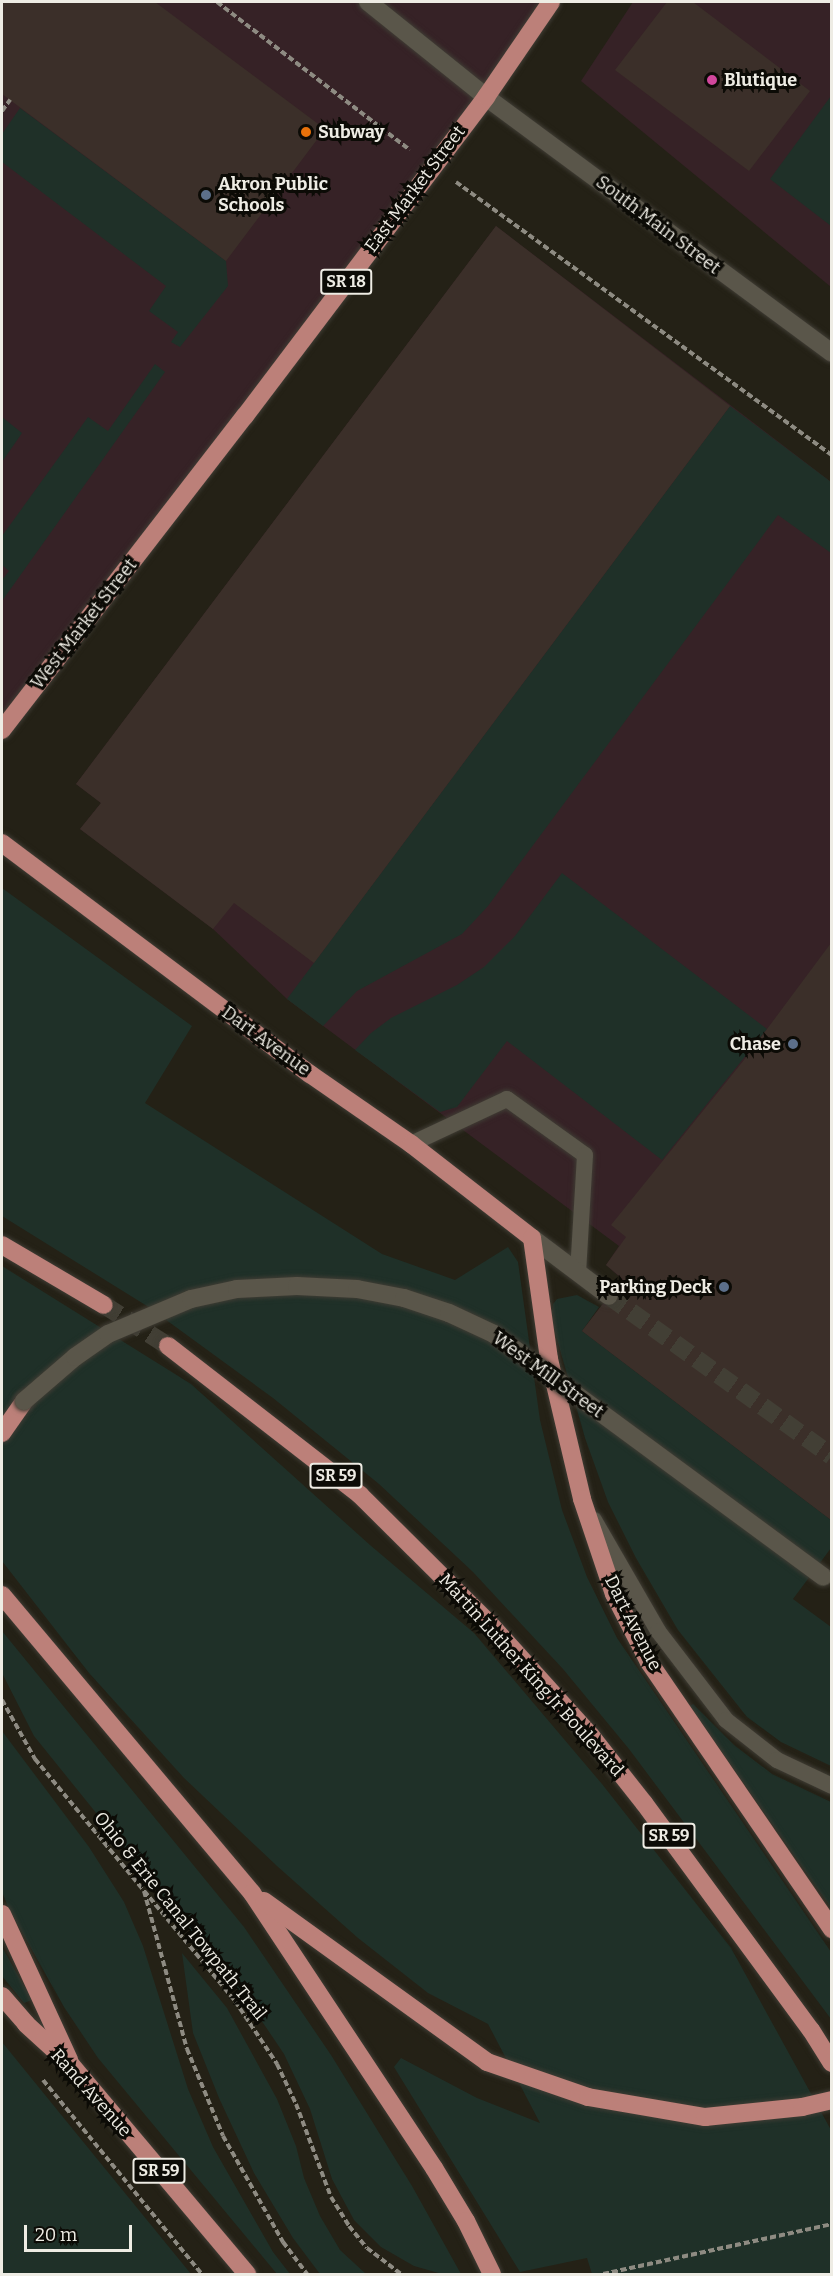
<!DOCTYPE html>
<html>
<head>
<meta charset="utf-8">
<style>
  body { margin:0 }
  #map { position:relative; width:833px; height:2276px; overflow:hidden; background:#242116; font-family:Bitter,serif }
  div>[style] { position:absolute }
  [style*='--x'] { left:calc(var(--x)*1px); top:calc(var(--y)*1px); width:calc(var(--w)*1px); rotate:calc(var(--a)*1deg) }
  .commercial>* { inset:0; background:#362226 }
  .green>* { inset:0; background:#1f3028 }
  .building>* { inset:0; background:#3b2f29 }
  .secondary-tunnel>* { height:18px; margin-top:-9px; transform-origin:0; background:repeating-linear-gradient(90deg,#423f35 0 18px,transparent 0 27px) }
  .primary-tunnel>* { height:18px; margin-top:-9px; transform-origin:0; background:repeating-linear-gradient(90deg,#423f35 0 18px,transparent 0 27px) }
  .path>* { height:4px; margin-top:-2px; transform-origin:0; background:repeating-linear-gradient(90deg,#8e8b82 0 6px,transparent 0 9px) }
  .roads { filter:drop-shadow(0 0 2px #3f3c34) drop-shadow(0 0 2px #3f3c34) }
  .lane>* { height:16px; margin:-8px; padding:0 8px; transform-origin:8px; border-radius:8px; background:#5a564a }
  .secondary>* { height:18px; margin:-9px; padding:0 9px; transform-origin:9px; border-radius:9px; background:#5a564a }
  .primary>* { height:18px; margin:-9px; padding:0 9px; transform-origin:9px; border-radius:9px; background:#bc8079 }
  .bridges { filter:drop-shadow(0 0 2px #3f3c34) drop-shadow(0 0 2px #3f3c34) }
  .secondary-bridge>* { height:18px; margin:-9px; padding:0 9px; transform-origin:9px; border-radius:9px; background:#5a564a }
  .dots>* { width:16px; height:16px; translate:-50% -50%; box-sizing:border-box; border:3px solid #0c0b06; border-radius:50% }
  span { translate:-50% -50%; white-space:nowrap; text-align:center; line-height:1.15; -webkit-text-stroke:6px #0c0b06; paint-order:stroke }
  .shield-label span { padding:2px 4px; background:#0c0b06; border:2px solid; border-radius:4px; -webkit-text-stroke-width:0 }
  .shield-label { font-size:16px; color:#eeece4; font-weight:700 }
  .poi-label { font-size:18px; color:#eeece4; font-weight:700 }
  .left { translate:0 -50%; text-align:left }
  .right { translate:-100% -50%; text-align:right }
  .street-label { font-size:18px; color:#eeece4 }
  .frame { position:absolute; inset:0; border:3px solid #eeece4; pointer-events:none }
  .scale { position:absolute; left:24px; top:2225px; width:108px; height:27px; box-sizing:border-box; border:3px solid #eeece4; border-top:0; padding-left:8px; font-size:18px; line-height:21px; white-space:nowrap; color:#eeece4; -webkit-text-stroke:4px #0c0b06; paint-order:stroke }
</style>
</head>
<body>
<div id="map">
  <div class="commercial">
    <i style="clip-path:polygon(2px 2px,551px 2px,2px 730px)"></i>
    <i style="clip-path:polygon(633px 2px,831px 2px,831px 287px,581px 81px)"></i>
    <i style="clip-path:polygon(496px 226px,831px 482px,831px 1520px,582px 1331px,622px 1279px,606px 1265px,619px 1246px,287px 999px,213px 929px,80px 829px,101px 803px,76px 784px)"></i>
  </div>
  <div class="green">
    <i style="clip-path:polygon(831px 96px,832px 226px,831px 226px,770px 179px)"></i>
    <i style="clip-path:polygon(20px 108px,226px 261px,228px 286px,180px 347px,171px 342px,178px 332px,149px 311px,166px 286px,2px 162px,2px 134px)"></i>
    <i style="clip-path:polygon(155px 364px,165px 372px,2px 601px,2px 580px,9px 571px,2px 565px,2px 536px,88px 417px,108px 431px)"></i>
    <i style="clip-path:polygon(730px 406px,831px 482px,831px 553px,778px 515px,488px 906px,462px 934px,357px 991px,323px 1026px,287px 999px)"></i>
    <i style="clip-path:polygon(2px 417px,22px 433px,2px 462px)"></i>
    <i style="clip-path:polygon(562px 873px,767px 1029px,662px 1160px,507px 1041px,457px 1107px,440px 1112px,355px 1050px,371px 1033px,391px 1018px,457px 985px,484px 967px,515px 936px)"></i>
    <i style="clip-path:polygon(2px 888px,192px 1026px,145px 1103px,382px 1254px,455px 1280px,508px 1247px,518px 1262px,540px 1420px,562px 1510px,587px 1577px,617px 1638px,831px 1952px,831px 2019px,629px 1749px,563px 1669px,473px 1572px,379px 1484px,273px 1398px,147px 1306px,2px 1216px)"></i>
    <i style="clip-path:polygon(2px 1266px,191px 1384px,370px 1545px,474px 1633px,602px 1784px,731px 1948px,831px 2130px,831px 2274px,592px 2274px,587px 2258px,520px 2272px,394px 2067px,401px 2058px,477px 2098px,540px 2123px,488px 2024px,428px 1993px,358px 1938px,277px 1866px,184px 1778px,89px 1673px,2px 1561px)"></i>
    <i style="clip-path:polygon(577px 1295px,599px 1307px,582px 1331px,831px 1520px,831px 1548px,793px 1599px,831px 1627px,831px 1766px,781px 1742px,747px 1717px,678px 1630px,636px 1558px,608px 1502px,585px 1438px,551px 1318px,553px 1304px,557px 1299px)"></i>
    <i style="clip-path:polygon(2px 1631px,244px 1927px,331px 2055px,412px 2186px,461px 2274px,442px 2274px,414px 2266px,381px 2247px,354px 2220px,332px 2179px,310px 2109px,284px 2054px,251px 2005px,34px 1736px,2px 1673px)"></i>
    <i style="clip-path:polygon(693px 1704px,734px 1745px,772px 1774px,831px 1802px,831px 1908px,690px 1706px)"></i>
    <i style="clip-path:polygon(2px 1731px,89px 1847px,124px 1902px,143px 1946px,188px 2089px,213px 2147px,273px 2252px,290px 2274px,277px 2274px,98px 2058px,64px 2007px,9px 1909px,2px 1892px)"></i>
    <i style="clip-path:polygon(2px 1947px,32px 2000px,24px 2003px,2px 1976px)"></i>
    <i style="clip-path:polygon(182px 1953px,227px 2008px,277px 2099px,296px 2146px,304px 2178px,320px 2216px,340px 2250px,366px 2274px,320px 2274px,293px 2238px,254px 2173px,219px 2098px,193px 2033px)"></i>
    <i style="clip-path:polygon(2px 2042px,67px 2122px,191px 2274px,2px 2274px)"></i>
  </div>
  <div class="building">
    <i style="clip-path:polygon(2px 2px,155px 2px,325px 129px,226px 261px,2px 94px)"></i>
    <i style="clip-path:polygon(667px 2px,693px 2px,810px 91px,749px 171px,615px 70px)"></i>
    <i style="clip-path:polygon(496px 226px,730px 406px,314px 963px,234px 903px,213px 929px,80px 829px,101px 803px,76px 784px)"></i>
    <i style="clip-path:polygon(831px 943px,831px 1520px,582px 1331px,602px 1305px,613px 1307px,620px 1298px,616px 1287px,623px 1279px,606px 1265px,626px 1237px,611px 1225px,744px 1060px)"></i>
  </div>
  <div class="secondary-tunnel">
    <i style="--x:609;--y:1296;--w:274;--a:35.7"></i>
  </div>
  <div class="primary-tunnel">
    <i style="--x:104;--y:1305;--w:76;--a:32.6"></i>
  </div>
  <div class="path">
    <i style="--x:217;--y:2;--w:243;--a:37.5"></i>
    <i style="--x:2;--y:111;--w:14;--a:-54"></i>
    <i style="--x:456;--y:182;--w:465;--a:36"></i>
    <i style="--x:2;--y:1700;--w:68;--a:60.8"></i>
    <i style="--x:35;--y:1759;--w:314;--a:50.4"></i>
    <i style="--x:235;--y:2001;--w:76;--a:56.3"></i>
    <i style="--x:277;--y:2064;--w:44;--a:64.6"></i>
    <i style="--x:296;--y:2104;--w:99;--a:69.4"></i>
    <i style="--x:331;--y:2197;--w:34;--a:58"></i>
    <i style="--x:349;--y:2226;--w:28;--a:51"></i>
    <i style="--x:367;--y:2248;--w:43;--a:37.4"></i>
    <i style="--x:144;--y:1891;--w:164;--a:74.8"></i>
    <i style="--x:187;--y:2049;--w:94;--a:67.5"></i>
    <i style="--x:223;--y:2136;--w:122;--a:60.5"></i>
    <i style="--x:283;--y:2242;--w:40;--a:53"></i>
    <i style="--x:43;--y:2080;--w:251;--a:50.7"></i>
    <i style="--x:603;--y:2274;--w:234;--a:-12.3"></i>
  </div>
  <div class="roads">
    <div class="lane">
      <i style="--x:411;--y:1144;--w:106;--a:-25.1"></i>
      <i style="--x:507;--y:1099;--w:96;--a:35.7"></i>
      <i style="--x:585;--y:1155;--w:117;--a:93.4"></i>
      <i style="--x:594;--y:1520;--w:128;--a:60"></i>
      <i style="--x:658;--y:1631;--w:112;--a:52.6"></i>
      <i style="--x:726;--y:1720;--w:65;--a:38.1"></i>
      <i style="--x:777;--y:1760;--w:61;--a:25.3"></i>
    </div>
    <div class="secondary">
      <i style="--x:368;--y:2;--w:151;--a:38.8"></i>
      <i style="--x:486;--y:97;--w:430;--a:36.5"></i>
      <i style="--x:532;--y:1238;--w:96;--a:37"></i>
    </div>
    <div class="primary">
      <i style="--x:2;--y:730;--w:397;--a:-52.3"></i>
      <i style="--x:245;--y:416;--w:400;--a:-52.9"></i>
      <i style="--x:486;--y:97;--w:115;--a:-55.6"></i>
      <i style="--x:2;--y:843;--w:385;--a:36.9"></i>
      <i style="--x:310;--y:1074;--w:123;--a:34.7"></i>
      <i style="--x:411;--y:1144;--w:153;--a:37.8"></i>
      <i style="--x:532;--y:1238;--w:122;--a:82"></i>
      <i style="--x:549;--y:1359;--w:144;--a:76.7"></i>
      <i style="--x:582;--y:1499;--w:100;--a:71.4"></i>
      <i style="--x:614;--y:1594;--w:76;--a:62.8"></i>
      <i style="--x:649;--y:1662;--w:324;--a:55.6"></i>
      <i style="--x:2;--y:1245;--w:118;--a:30.5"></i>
      <i style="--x:168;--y:1346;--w:243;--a:37.8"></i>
      <i style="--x:360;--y:1495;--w:182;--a:44.8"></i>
      <i style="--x:489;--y:1623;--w:152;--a:47.9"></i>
      <i style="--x:591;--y:1736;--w:85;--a:51.7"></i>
      <i style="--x:644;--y:1803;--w:282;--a:53.7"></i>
      <i style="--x:811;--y:2030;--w:39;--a:58"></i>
      <i style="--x:2;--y:1433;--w:39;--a:-55"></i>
      <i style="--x:2;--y:1595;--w:389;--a:50"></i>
      <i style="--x:252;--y:1893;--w:330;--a:56.5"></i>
      <i style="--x:434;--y:2168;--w:62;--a:58.9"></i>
      <i style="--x:466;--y:2221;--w:59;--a:63.9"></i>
      <i style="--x:264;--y:1901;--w:275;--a:35.8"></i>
      <i style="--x:487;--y:2062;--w:107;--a:19.1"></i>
      <i style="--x:588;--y:2097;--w:119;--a:9.7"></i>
      <i style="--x:705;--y:2117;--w:98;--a:-5.9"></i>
      <i style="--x:802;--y:2107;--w:31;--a:-13"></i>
      <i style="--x:2;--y:1914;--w:161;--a:65.3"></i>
      <i style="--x:2;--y:1996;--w:37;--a:49"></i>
      <i style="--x:26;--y:2024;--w:62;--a:42.4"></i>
      <i style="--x:72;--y:2066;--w:272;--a:49.9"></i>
    </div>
  </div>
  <div class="bridges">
    <div class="secondary-bridge">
      <i style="--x:24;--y:1401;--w:67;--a:-40.8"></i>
      <i style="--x:75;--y:1357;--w:40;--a:-34.9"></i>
      <i style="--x:108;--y:1334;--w:90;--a:-22.9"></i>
      <i style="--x:191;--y:1299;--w:47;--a:-12.3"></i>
      <i style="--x:237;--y:1289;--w:60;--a:-2.9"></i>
      <i style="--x:297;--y:1286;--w:60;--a:2.9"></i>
      <i style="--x:357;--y:1289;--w:48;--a:10.8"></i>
      <i style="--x:404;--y:1298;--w:47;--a:18.4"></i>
      <i style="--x:449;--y:1313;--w:50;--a:25"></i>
      <i style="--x:494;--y:1334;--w:409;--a:36.4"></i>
    </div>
  </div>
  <div class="dots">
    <i style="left:712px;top:80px;background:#d1479c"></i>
    <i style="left:306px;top:132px;background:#e8710a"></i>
    <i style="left:206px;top:195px;background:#5c6f8a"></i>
    <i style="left:793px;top:1044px;background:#5c6f8a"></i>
    <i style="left:724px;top:1287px;background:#5c6f8a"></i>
  </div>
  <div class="shield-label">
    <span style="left:346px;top:282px">SR 18</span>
    <span style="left:336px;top:1476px">SR 59</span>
    <span style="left:669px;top:1836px">SR 59</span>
    <span style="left:159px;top:2171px">SR 59</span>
  </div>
  <div class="poi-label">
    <span class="left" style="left:724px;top:80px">Blutique</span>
    <span class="left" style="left:318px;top:132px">Subway</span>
    <span class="left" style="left:218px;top:195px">Akron Public<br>Schools</span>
    <span class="right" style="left:781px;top:1044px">Chase</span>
    <span class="right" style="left:712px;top:1287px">Parking Deck</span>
  </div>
  <div class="street-label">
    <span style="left:415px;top:189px;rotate:-53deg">East Market Street</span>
    <span style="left:658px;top:225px;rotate:37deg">South Main Street</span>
    <span style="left:84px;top:624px;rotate:-52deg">West Market Street</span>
    <span style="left:266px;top:1041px;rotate:36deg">Dart Avenue</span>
    <span style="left:548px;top:1375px;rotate:36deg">West Mill Street</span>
    <span style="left:633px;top:1623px;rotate:63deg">Dart Avenue</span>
    <span style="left:531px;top:1675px;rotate:48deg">Martin Luther King Jr Boulevard</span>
    <span style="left:180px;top:1916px;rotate:51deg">Ohio &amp; Erie Canal Towpath Trail</span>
    <span style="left:91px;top:2093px;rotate:48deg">Rand Avenue</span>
  </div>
  <div class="frame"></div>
  <div class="scale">20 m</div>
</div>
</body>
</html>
